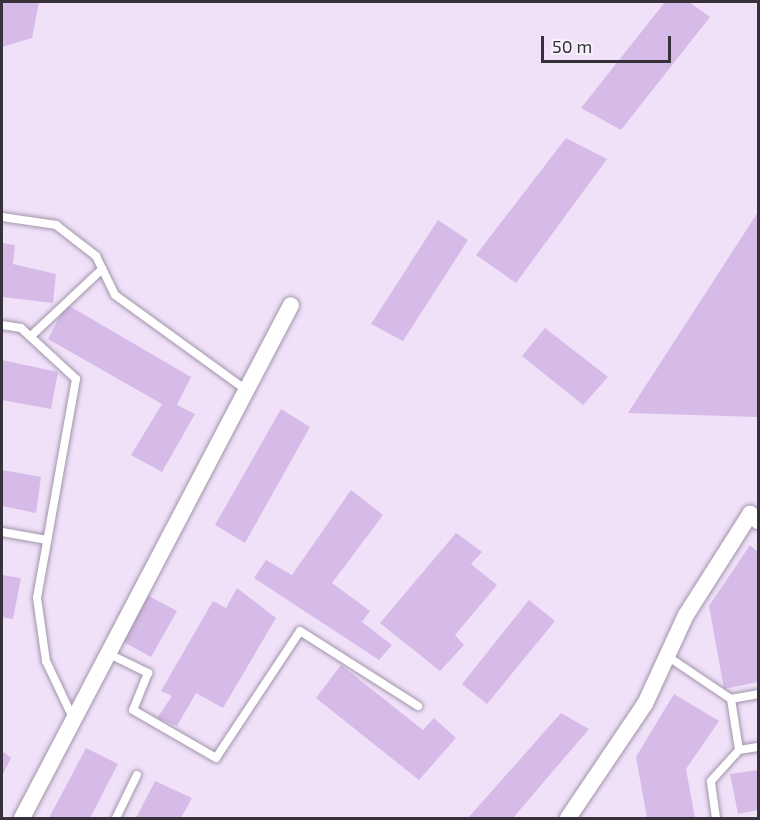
<!DOCTYPE html>
<html>
<head>
<meta charset="utf-8">
<style>
  body { margin:0 }
  #map { position:relative; width:760px; height:820px; overflow:hidden; background:#f0e1f9; font-family:"Exo 2",sans-serif }
  div>[style] { position:absolute }
  [style*='--x'] { left:calc(var(--x)*1px); top:calc(var(--y)*1px); width:calc(var(--w)*1px); rotate:calc(var(--a)*1deg) }
  .building>* { inset:0; background:#d6bae8 }
  .roads { filter:drop-shadow(0 0 2px #a194aa) drop-shadow(0 0 2px #a194aa) }
  .lane>* { height:8px; margin:-4px; padding:0 4px; transform-origin:4px; border-radius:4px; background:#fff }
  .street>* { height:16px; margin:-8px; padding:0 8px; transform-origin:8px; border-radius:8px; background:#fff }
  span { translate:-50% -50%; white-space:nowrap; text-align:center; line-height:1.15; -webkit-text-stroke:4.5px #f8f2fc; paint-order:stroke }
  .frame { position:absolute; inset:0; border:3px solid #36313a; pointer-events:none }
  .scale { position:absolute; left:541px; top:36px; width:130px; height:27px; box-sizing:border-box; border:3px solid #36313a; border-top:0; padding-left:8px; font-size:18px; line-height:21px; white-space:nowrap; color:#36313a; -webkit-text-stroke:4px #f8f2fc; paint-order:stroke }
</style>
</head>
<body>
<div id="map">
  <div class="building">
    <i style="clip-path:polygon(2px 2px,39px 2px,32px 38px,2px 47px)"></i>
    <i style="clip-path:polygon(665px 2px,689px 2px,710px 17px,621px 130px,581px 108px)"></i>
    <i style="clip-path:polygon(566px 138px,607px 159px,516px 283px,476px 255px)"></i>
    <i style="clip-path:polygon(758px 212px,758px 417px,628px 413px)"></i>
    <i style="clip-path:polygon(438px 220px,468px 240px,403px 341px,371px 324px)"></i>
    <i style="clip-path:polygon(2px 243px,15px 245px,13px 264px,56px 274px,53px 303px,2px 297px)"></i>
    <i style="clip-path:polygon(66px 304px,191px 377px,177px 405px,195px 414px,162px 472px,131px 455px,162px 404px,48px 339px)"></i>
    <i style="clip-path:polygon(545px 328px,608px 377px,583px 405px,522px 356px)"></i>
    <i style="clip-path:polygon(2px 360px,58px 372px,51px 409px,2px 400px)"></i>
    <i style="clip-path:polygon(281px 409px,310px 427px,245px 543px,215px 525px)"></i>
    <i style="clip-path:polygon(2px 470px,41px 477px,36px 513px,2px 506px)"></i>
    <i style="clip-path:polygon(351px 490px,383px 515px,332px 583px,370px 611px,362px 622px,392px 645px,379px 660px,254px 578px,266px 560px,292px 575px)"></i>
    <i style="clip-path:polygon(456px 533px,482px 552px,471px 564px,497px 585px,455px 635px,464px 645px,440px 671px,380px 623px)"></i>
    <i style="clip-path:polygon(750px 545px,758px 552px,758px 682px,724px 689px,709px 606px)"></i>
    <i style="clip-path:polygon(2px 575px,21px 578px,13px 619px,2px 617px)"></i>
    <i style="clip-path:polygon(237px 588px,276px 618px,223px 708px,196px 693px,177px 726px,157px 718px,172px 696px,161px 691px,213px 601px,226px 608px)"></i>
    <i style="clip-path:polygon(147px 595px,177px 611px,151px 657px,122px 641px)"></i>
    <i style="clip-path:polygon(529px 600px,555px 621px,487px 704px,462px 684px)"></i>
    <i style="clip-path:polygon(341px 665px,423px 730px,434px 718px,456px 738px,419px 780px,316px 698px)"></i>
    <i style="clip-path:polygon(674px 694px,719px 721px,686px 769px,695px 818px,647px 818px,636px 757px)"></i>
    <i style="clip-path:polygon(561px 713px,589px 729px,513px 818px,468px 818px)"></i>
    <i style="clip-path:polygon(86px 748px,118px 764px,90px 818px,49px 818px)"></i>
    <i style="clip-path:polygon(2px 751px,11px 758px,2px 776px)"></i>
    <i style="clip-path:polygon(758px 770px,758px 810px,738px 814px,730px 774px)"></i>
    <i style="clip-path:polygon(155px 781px,192px 798px,181px 818px,136px 818px)"></i>
  </div>
  <div class="roads">
    <div class="lane">
      <i style="--x:2;--y:217;--w:55;--a:8.4"></i>
      <i style="--x:56;--y:225;--w:51;--a:37.8"></i>
      <i style="--x:96;--y:256;--w:43;--a:64"></i>
      <i style="--x:115;--y:295;--w:162;--a:35.9"></i>
      <i style="--x:2;--y:325;--w:19;--a:9"></i>
      <i style="--x:21;--y:328;--w:75;--a:42.8"></i>
      <i style="--x:76;--y:379;--w:222;--a:100.1"></i>
      <i style="--x:37;--y:598;--w:64;--a:81.9"></i>
      <i style="--x:46;--y:661;--w:61;--a:64.7"></i>
      <i style="--x:31;--y:336;--w:98;--a:-43.3"></i>
      <i style="--x:2;--y:532;--w:46;--a:10.1"></i>
      <i style="--x:107;--y:653;--w:46;--a:26"></i>
      <i style="--x:148;--y:673;--w:40;--a:112"></i>
      <i style="--x:133;--y:710;--w:96;--a:30"></i>
      <i style="--x:216;--y:758;--w:152;--a:-56.5"></i>
      <i style="--x:300;--y:631;--w:140;--a:32.4"></i>
      <i style="--x:667;--y:656;--w:77;--a:33.9"></i>
      <i style="--x:739;--y:750;--w:52;--a:-98.9"></i>
      <i style="--x:731;--y:699;--w:27;--a:-10"></i>
      <i style="--x:116;--y:818;--w:48;--a:-64"></i>
      <i style="--x:716;--y:818;--w:37;--a:-98"></i>
      <i style="--x:711;--y:781;--w:42;--a:-47.9"></i>
      <i style="--x:739;--y:750;--w:19;--a:-9"></i>
    </div>
    <div class="street">
      <i style="--x:22;--y:818;--w:579;--a:-62.33"></i>
      <i style="--x:568;--y:818;--w:138;--a:-56"></i>
      <i style="--x:645;--y:704;--w:98;--a:-65.3"></i>
      <i style="--x:686;--y:615;--w:120;--a:-57.6"></i>
      <i style="--x:750;--y:514;--w:11;--a:41"></i>
    </div>
  </div>
  <div class="frame"></div>
  <div class="scale">50 m</div>
</div>
</body>
</html>
